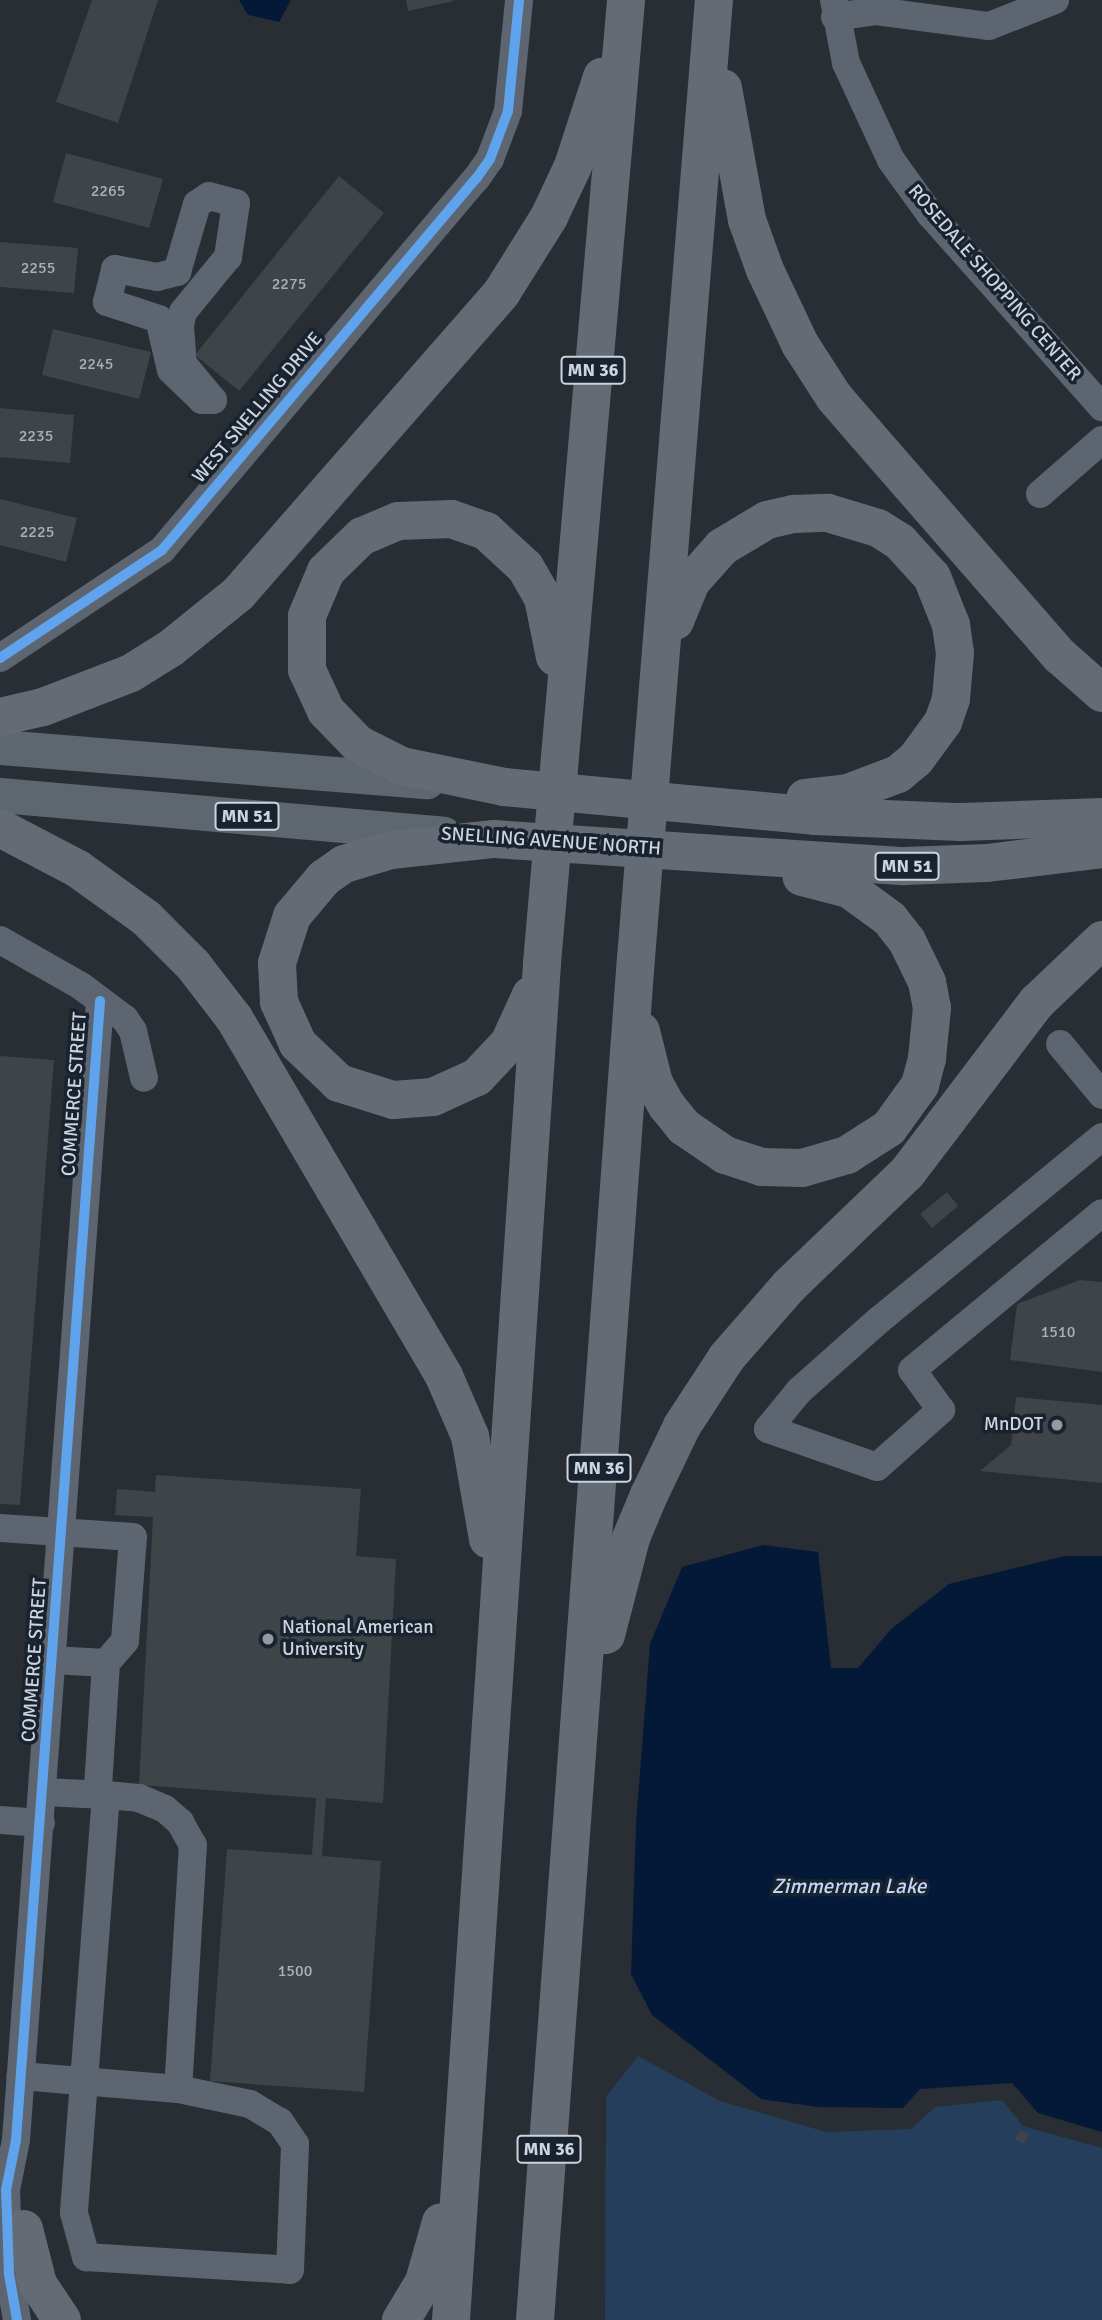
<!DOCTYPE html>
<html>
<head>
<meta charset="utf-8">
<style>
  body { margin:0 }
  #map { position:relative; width:1102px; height:2320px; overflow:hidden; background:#282e34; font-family:Signika,sans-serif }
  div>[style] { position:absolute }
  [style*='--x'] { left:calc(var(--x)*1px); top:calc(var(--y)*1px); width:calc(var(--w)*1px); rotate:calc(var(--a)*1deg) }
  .green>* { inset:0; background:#253e5b }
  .water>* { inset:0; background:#041937 }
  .building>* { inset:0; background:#3f4449 }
  .minor>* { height:28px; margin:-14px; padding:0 14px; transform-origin:14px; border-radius:14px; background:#5c6570 }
  .major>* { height:35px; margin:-17.5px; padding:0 17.5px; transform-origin:17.5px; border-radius:17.5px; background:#5e6670 }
  .highway>* { height:38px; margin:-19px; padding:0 19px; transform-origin:19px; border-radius:19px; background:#646b74 }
  .cycleway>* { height:10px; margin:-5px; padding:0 5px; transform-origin:5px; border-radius:5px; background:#60a3ed }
  .dots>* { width:19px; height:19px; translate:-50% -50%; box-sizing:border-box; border:4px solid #192330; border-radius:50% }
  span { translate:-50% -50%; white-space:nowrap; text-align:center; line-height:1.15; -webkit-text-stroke:7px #192330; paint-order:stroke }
  .number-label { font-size:16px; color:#aab0b8 }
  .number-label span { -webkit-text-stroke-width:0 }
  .shield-label span { padding:2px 5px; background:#192330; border:2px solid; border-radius:5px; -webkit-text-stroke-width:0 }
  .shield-label { font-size:18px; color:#cdd4dd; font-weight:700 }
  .street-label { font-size:19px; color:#cdd4dd }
  .poi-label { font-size:19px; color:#cdd4dd }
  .right { translate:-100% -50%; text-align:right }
  .left { translate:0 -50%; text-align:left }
  .water-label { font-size:21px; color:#c0d8f5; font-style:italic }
</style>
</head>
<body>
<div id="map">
  <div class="green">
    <i style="clip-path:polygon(638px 2056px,720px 2101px,826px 2132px,911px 2129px,935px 2107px,1002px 2100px,1023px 2126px,1102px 2148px,1102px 2320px,605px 2320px,606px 2097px)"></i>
  </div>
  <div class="water">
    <i style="clip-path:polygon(239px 0,291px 0,279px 22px,248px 15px)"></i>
    <i style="clip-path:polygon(763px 1545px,818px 1552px,831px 1668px,858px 1668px,891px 1629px,949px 1584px,1065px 1556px,1102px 1556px,1102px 2132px,1038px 2113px,1012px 2083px,920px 2089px,903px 2108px,818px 2107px,761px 2099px,652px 2015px,631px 1974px,636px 1824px,650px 1644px,682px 1567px)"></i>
  </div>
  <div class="building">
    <i style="clip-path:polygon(92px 0,158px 0,118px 123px,56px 102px)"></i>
    <i style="clip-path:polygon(406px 0,454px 0,454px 1px,408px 11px)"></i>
    <i style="clip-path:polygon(66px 153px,163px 179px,149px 228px,53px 202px)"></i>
    <i style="clip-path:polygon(339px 176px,384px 213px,239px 391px,195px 355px)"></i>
    <i style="clip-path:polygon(0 242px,78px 248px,74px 293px,0 287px)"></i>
    <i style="clip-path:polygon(53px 329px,151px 352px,139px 399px,42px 375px)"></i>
    <i style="clip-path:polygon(0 408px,74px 415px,70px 463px,0 457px)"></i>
    <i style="clip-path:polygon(0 499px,77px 518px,66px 562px,0 545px)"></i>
    <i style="clip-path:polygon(0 1056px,54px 1060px,20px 1505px,0 1504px)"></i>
    <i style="clip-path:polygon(947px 1192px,958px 1206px,932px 1228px,920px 1214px)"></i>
    <i style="clip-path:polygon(1080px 1280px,1102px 1282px,1102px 1372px,1010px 1360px,1017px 1304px)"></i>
    <i style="clip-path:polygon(1016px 1397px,1102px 1405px,1102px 1483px,980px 1471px,1011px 1445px)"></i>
    <i style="clip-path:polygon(156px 1475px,361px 1489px,356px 1556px,396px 1559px,383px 1803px,326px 1798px,322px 1856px,381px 1861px,364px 2092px,210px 2081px,227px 1849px,312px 1855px,316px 1798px,139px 1785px,153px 1517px,115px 1515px,117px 1489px,155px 1492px)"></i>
    <i style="clip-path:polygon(1020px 2130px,1029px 2134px,1024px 2144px,1015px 2139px)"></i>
  </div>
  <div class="minor">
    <i style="--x:834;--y:0;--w:64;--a:79.2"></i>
    <i style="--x:846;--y:63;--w:107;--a:65.1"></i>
    <i style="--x:891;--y:160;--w:67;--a:54.2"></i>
    <i style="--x:930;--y:214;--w:259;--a:48.3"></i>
    <i style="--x:835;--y:17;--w:41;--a:-8.3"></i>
    <i style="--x:876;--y:11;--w:114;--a:7.6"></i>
    <i style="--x:989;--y:26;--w:71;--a:-21.5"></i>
    <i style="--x:209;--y:196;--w:28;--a:15"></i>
    <i style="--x:236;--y:203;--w:55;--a:98.4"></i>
    <i style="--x:228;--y:257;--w:71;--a:129.3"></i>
    <i style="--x:183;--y:312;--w:13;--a:103"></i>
    <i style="--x:180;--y:325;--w:39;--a:86"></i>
    <i style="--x:183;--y:364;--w:47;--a:50.2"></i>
    <i style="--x:213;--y:400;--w:11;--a:180"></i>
    <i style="--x:202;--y:400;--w:43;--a:-135.9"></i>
    <i style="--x:171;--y:370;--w:52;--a:-103.2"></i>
    <i style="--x:159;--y:319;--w:55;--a:-161.9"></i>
    <i style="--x:107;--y:302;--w:34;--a:-76"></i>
    <i style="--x:115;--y:269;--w:43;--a:10.8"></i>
    <i style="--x:157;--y:277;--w:21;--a:-14"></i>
    <i style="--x:177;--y:272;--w:71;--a:-73.6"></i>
    <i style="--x:197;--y:204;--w:14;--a:-34"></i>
    <i style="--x:1040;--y:494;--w:82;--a:-41.1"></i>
    <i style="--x:0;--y:658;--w:195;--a:-33.7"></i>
    <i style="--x:162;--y:550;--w:486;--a:-49.8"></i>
    <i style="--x:476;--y:179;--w:24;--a:-55"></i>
    <i style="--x:490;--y:159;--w:51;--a:-69.4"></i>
    <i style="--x:508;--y:111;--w:112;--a:-84.3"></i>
    <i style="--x:0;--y:940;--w:93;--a:29.6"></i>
    <i style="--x:81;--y:986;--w:55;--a:36.9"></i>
    <i style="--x:125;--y:1019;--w:14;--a:56"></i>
    <i style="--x:133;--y:1031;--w:48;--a:76.8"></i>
    <i style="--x:1060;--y:1044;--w:66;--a:50.5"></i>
    <i style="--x:1102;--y:1137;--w:288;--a:140.6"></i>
    <i style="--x:879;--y:1320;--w:107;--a:138.4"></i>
    <i style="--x:799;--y:1391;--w:49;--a:129.2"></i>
    <i style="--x:768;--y:1429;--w:115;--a:19.2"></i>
    <i style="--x:877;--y:1467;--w:86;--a:-41.7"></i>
    <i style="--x:941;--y:1410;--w:49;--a:-125.9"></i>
    <i style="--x:912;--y:1370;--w:246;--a:-39.6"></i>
    <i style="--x:0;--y:1528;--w:133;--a:3.9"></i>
    <i style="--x:133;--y:1537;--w:104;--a:94.4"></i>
    <i style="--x:125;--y:1641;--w:29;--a:131"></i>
    <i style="--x:106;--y:1663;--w:124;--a:93.7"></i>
    <i style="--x:98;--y:1787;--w:11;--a:45"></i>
    <i style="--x:106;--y:1795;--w:33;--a:5"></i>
    <i style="--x:139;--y:1798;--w:28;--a:23"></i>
    <i style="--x:165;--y:1809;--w:20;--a:41"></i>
    <i style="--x:180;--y:1822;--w:26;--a:61"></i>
    <i style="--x:193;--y:1845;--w:244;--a:93.5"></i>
    <i style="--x:178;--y:2089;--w:158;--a:-175.3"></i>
    <i style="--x:52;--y:1660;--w:54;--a:3.2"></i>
    <i style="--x:43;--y:1792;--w:63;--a:2.7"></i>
    <i style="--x:106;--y:1795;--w:419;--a:94.4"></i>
    <i style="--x:74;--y:2213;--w:46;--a:74.7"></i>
    <i style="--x:86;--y:2257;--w:204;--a:3.6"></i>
    <i style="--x:290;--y:2270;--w:126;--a:-87.7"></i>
    <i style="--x:295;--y:2144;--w:27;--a:-124"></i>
    <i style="--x:280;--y:2122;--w:35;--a:-149"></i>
    <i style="--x:250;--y:2104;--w:74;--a:-168.2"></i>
    <i style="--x:0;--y:1820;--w:41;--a:4.2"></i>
    <i style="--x:17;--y:2320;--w:47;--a:-99.9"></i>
    <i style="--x:9;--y:2274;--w:84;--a:-92"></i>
    <i style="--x:6;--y:2190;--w:51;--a:-78.7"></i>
    <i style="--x:16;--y:2140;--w:1142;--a:-85.78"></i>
  </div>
  <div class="major">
    <i style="--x:0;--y:747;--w:428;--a:4.6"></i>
    <i style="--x:0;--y:795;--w:445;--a:5"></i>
  </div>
  <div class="highway">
    <i style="--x:723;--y:88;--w:134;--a:79.7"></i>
    <i style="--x:747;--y:220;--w:53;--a:70.2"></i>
    <i style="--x:765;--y:270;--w:82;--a:64.7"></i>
    <i style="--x:800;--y:344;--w:63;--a:57.3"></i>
    <i style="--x:834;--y:397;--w:49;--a:49.1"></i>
    <i style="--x:866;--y:434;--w:295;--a:48.9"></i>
    <i style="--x:1060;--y:656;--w:56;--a:41.4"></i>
    <i style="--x:675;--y:621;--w:42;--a:-67.7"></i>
    <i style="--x:691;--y:582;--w:47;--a:-48.5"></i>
    <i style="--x:722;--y:547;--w:52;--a:-31"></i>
    <i style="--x:767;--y:520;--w:28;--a:-13"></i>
    <i style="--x:794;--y:514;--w:34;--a:-2"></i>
    <i style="--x:828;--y:513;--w:52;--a:16.7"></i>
    <i style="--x:878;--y:528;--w:26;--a:32"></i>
    <i style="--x:900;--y:542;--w:47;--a:47.6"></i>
    <i style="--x:932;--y:577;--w:52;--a:68.4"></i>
    <i style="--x:951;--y:625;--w:28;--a:82"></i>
    <i style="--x:955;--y:653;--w:46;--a:95"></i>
    <i style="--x:951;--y:699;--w:24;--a:109"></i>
    <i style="--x:943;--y:722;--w:46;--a:126.1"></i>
    <i style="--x:916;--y:759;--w:23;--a:140"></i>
    <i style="--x:898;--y:774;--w:53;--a:159.2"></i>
    <i style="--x:848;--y:793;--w:43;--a:173.4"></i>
    <i style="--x:555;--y:657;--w:60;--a:-101.5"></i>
    <i style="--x:543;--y:598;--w:36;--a:-120"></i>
    <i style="--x:525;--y:567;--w:53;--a:-137.3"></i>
    <i style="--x:486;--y:531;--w:36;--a:-161"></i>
    <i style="--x:452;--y:519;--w:54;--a:177.9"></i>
    <i style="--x:398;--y:521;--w:39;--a:157"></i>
    <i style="--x:362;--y:536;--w:50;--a:135.8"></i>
    <i style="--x:326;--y:571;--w:49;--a:112.9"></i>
    <i style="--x:307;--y:616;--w:54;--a:90"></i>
    <i style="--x:307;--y:670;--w:45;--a:65.1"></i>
    <i style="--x:326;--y:711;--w:46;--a:45.9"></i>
    <i style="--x:358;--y:744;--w:49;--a:26.6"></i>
    <i style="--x:402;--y:766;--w:104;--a:11.6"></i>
    <i style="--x:504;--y:787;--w:312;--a:5.3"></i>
    <i style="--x:815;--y:816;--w:146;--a:2.4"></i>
    <i style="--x:961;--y:822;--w:141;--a:-2"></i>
    <i style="--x:0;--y:717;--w:44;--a:-13.1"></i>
    <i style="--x:43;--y:707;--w:94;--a:-21.1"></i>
    <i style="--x:131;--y:673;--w:47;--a:-32"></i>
    <i style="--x:171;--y:648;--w:86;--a:-38.9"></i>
    <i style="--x:238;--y:594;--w:401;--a:-48.8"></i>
    <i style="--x:502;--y:292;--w:89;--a:-57.9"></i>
    <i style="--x:549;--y:217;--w:56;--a:-64.8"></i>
    <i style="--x:573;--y:166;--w:94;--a:-72"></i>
    <i style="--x:0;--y:828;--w:88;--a:27.7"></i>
    <i style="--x:78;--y:869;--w:84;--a:35.8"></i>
    <i style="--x:146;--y:918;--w:66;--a:45"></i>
    <i style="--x:193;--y:965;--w:67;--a:52.3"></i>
    <i style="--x:234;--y:1018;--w:415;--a:59.6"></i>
    <i style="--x:444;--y:1376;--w:65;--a:66.6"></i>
    <i style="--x:470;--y:1436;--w:105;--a:80.1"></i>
    <i style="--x:531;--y:995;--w:53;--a:114.6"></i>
    <i style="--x:509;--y:1043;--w:47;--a:133.3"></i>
    <i style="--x:477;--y:1077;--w:48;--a:155.6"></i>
    <i style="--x:433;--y:1097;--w:40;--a:175.7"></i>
    <i style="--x:393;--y:1100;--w:57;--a:-162.5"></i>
    <i style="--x:339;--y:1083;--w:57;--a:-136.4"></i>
    <i style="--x:298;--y:1044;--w:46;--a:-114.3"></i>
    <i style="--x:279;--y:1002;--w:39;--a:-93"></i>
    <i style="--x:277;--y:963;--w:49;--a:-72.3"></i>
    <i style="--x:292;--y:916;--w:50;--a:-49.9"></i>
    <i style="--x:324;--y:878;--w:24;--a:-35"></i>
    <i style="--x:344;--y:864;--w:49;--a:-16.6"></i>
    <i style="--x:391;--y:850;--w:104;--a:-6.1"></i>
    <i style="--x:494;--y:839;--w:411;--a:3.8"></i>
    <i style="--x:904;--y:866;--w:83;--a:-2.1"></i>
    <i style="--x:987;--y:863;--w:116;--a:-6.9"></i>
    <i style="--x:641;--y:1031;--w:54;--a:76"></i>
    <i style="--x:654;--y:1083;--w:26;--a:61"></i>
    <i style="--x:667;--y:1106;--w:27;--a:51"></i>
    <i style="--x:684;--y:1127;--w:50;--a:34.3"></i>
    <i style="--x:725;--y:1155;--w:38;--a:18"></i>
    <i style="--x:761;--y:1167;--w:41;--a:1.4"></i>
    <i style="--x:802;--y:1168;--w:47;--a:-16.1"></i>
    <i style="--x:847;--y:1155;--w:50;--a:-32.7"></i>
    <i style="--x:889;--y:1128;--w:53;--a:-54.2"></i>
    <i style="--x:920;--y:1085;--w:28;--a:-75"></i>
    <i style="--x:927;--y:1058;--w:50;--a:-84.3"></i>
    <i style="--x:932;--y:1008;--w:26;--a:-101"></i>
    <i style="--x:927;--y:982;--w:46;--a:-116"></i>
    <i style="--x:907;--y:941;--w:28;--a:-128"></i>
    <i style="--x:890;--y:919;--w:51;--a:-143.8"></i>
    <i style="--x:849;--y:889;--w:49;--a:-165.7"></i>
    <i style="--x:606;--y:1635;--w:100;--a:-75.5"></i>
    <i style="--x:631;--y:1538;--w:47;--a:-67.3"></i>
    <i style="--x:649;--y:1495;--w:76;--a:-64.4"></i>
    <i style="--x:682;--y:1426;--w:82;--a:-56.9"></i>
    <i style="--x:727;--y:1357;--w:94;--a:-48.9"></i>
    <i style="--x:789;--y:1286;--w:163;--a:-43.8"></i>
    <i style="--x:907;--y:1173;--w:215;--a:-52.8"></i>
    <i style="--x:1037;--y:1002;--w:90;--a:-43.6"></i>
    <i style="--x:24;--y:2229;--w:57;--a:75.7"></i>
    <i style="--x:38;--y:2284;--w:43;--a:56.3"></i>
    <i style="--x:401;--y:2320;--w:44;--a:-58.8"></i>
    <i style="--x:424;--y:2282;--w:62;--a:-74.2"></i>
    <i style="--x:451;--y:2320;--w:1360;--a:-86.16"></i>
    <i style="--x:542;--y:963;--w:967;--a:-85.01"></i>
    <i style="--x:535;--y:2320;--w:1366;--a:-85.76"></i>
    <i style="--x:636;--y:958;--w:961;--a:-85.35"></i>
  </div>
  <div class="cycleway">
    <i style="--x:0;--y:658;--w:195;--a:-33.7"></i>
    <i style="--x:162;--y:550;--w:486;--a:-49.8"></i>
    <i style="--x:476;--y:179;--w:24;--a:-55"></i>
    <i style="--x:490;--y:159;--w:51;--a:-69.4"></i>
    <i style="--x:508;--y:111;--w:112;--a:-84.3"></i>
    <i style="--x:17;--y:2320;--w:47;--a:-99.9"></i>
    <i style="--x:9;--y:2274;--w:84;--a:-92"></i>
    <i style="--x:6;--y:2190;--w:51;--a:-78.7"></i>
    <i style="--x:16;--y:2140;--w:1142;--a:-85.78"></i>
  </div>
  <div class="dots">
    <i style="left:1057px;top:1425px;background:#939aa2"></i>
    <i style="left:268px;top:1639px;background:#939aa2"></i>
  </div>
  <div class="number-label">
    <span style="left:108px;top:191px">2265</span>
    <span style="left:38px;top:268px">2255</span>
    <span style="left:289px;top:284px">2275</span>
    <span style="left:96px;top:364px">2245</span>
    <span style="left:36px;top:436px">2235</span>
    <span style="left:37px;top:532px">2225</span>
    <span style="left:1058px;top:1332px">1510</span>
    <span style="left:295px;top:1971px">1500</span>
  </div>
  <div class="shield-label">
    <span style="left:593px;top:370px">MN 36</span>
    <span style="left:247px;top:816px">MN 51</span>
    <span style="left:907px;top:866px">MN 51</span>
    <span style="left:599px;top:1468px">MN 36</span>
    <span style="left:549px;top:2149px">MN 36</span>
  </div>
  <div class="street-label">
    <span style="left:994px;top:283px;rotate:49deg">ROSEDALE SHOPPING CENTER</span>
    <span style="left:258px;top:408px;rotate:-50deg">WEST SNELLING DRIVE</span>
    <span style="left:551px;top:842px;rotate:4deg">SNELLING AVENUE NORTH</span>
    <span style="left:75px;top:1094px;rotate:-86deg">COMMERCE STREET</span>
    <span style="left:35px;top:1660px;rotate:-86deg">COMMERCE STREET</span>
  </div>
  <div class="poi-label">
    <span class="right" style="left:1043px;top:1425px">MnDOT</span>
    <span class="left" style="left:282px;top:1639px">National American<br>University</span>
  </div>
  <div class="water-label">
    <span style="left:849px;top:1886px">Zimmerman Lake</span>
  </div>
</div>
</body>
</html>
